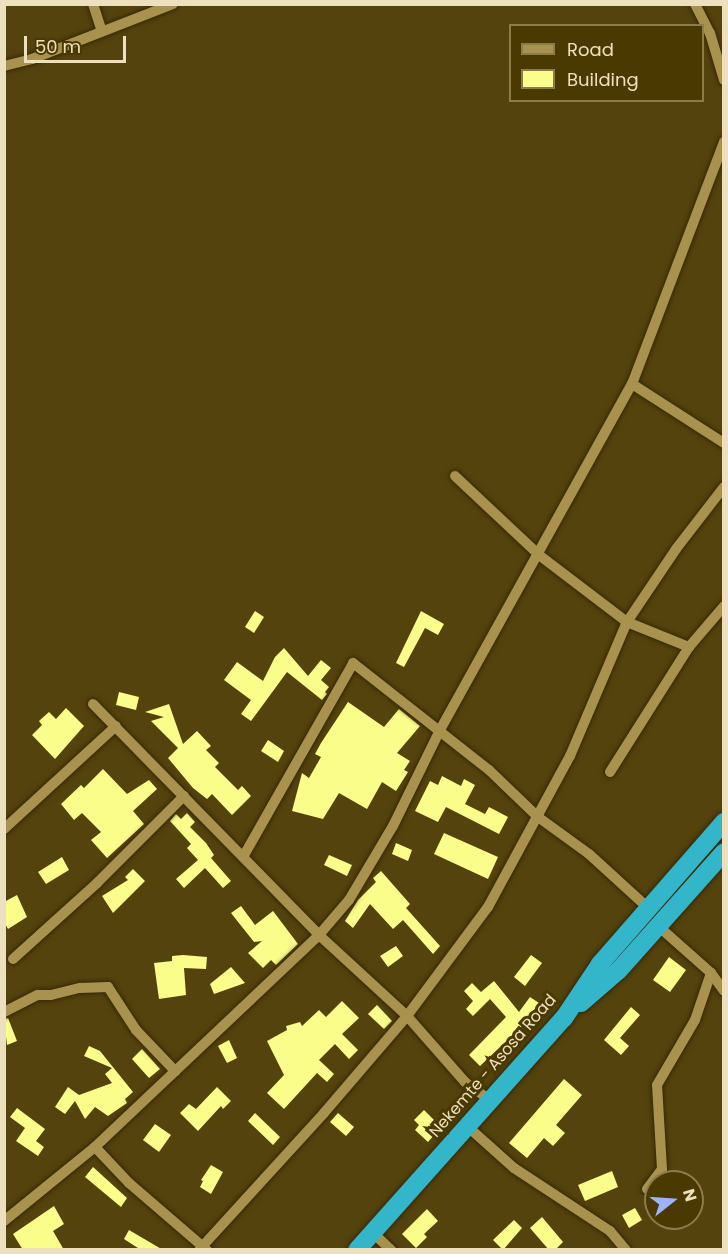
<!DOCTYPE html>
<html>
<head>
<meta charset="utf-8">
<style>
  body { margin:0 }
  #map { position:relative; width:728px; height:1254px; overflow:hidden; background:#55430e; font-family:Poppins,sans-serif }
  div>[style] { position:absolute }
  [style*='--x'] { left:calc(var(--x)*1px); top:calc(var(--y)*1px); width:calc(var(--w)*1px); rotate:calc(var(--a)*1deg) }
  .building>* { inset:0; background:#fbfd8b }
  .roads { filter:drop-shadow(0 0 2px #372a05) drop-shadow(0 0 2px #372a05) }
  .minor>* { height:10px; margin:-5px; padding:0 5px; transform-origin:5px; border-radius:5px; background:#a9914e }
  .highway>* { height:18px; margin:-9px; padding:0 9px; transform-origin:9px; border-radius:9px; background:#33b6c9 }
  span { translate:-50% -50%; white-space:nowrap; text-align:center; line-height:1.15; -webkit-text-stroke:6px #4a3900; paint-order:stroke }
  .street-label { font-size:16px; color:#ede0bf }
  .frame { position:absolute; inset:0; border:6px solid #ede0bf; pointer-events:none }
  .legend { position:absolute; left:509px; top:24px; width:195px; height:78px; box-sizing:border-box; background:#4a3900; border:2px solid #8b7c4c; margin:0; padding:8px 10px; list-style:none; font-size:18px; color:#ede0bf }
  .legend li { display:flex; align-items:center; gap:12px; height:30px }
  .legend b { width:30px; border:2px solid #8b7c4c }
  .north { position:absolute; left:644px; top:1170px; width:60px; height:60px; box-sizing:border-box; background:#4a3900; border:2px solid #8b7c4c; border-radius:50%; rotate:73deg; font-size:16px; font-weight:700; line-height:24px; text-align:center; color:#ede0bf }
  .north::after { content:''; display:block; margin:auto; width:21px; height:27px; background:#9cb4fd; clip-path:polygon(50% 0,100% 100%,50% 72%,0 100%) }
  .scale { position:absolute; left:24px; top:36px; width:102px; height:27px; box-sizing:border-box; border:3px solid #ede0bf; border-top:0; padding-left:8px; font-size:18px; line-height:21px; white-space:nowrap; color:#ede0bf; -webkit-text-stroke:4px #4a3900; paint-order:stroke }
</style>
</head>
<body>
<div id="map">
  <div class="building">
    <i style="clip-path:polygon(255px 611px,264px 617px,254px 633px,245px 627px)"></i>
    <i style="clip-path:polygon(421px 611px,444px 624px,438px 635px,425px 628px,404px 667px,396px 663px)"></i>
    <i style="clip-path:polygon(284px 648px,308px 676px,321px 660px,331px 668px,321px 680px,329px 687px,325px 692px,327px 694px,322px 700px,287px 672px,251px 721px,241px 714px,251px 700px,224px 680px,237px 662px,263px 681px,275px 657px)"></i>
    <i style="clip-path:polygon(119px 692px,139px 697px,136px 710px,116px 705px)"></i>
    <i style="clip-path:polygon(348px 702px,384px 727px,399px 709px,420px 726px,397px 753px,410px 761px,404px 770px,408px 772px,396px 791px,382px 782px,367px 809px,339px 793px,323px 819px,292px 811px,302px 773px,309px 778px,321px 757px,315px 754px,321px 743px)"></i>
    <i style="clip-path:polygon(169px 704px,183px 744px,197px 731px,211px 746px,206px 750px,219px 763px,215px 767px,238px 790px,242px 786px,251px 796px,232px 815px,212px 794px,207px 799px,193px 788px,168px 758px,178px 748px,151px 721px,164px 717px,145px 712px)"></i>
    <i style="clip-path:polygon(66px 708px,84px 726px,55px 759px,32px 735px,42px 725px,39px 721px,49px 712px,56px 719px)"></i>
    <i style="clip-path:polygon(268px 740px,284px 751px,278px 762px,261px 751px)"></i>
    <i style="clip-path:polygon(103px 769px,127px 794px,149px 780px,157px 789px,133px 811px,144px 824px,107px 858px,91px 840px,101px 832px,82px 813px,74px 820px,61px 804px,81px 785px,84px 788px)"></i>
    <i style="clip-path:polygon(442px 776px,461px 786px,464px 779px,475px 785px,465px 804px,485px 814px,489px 807px,508px 817px,499px 834px,446px 807px,438px 822px,415px 811px,430px 781px,438px 785px)"></i>
    <i style="clip-path:polygon(187px 813px,195px 822px,190px 827px,206px 843px,214px 855px,211px 858px,231px 881px,223px 888px,205px 868px,184px 888px,176px 879px,198px 860px,187px 848px,191px 844px,170px 821px,176px 814px,181px 819px)"></i>
    <i style="clip-path:polygon(444px 833px,498px 857px,488px 879px,434px 854px)"></i>
    <i style="clip-path:polygon(396px 843px,412px 850px,408px 861px,392px 854px)"></i>
    <i style="clip-path:polygon(329px 855px,352px 865px,347px 876px,324px 865px)"></i>
    <i style="clip-path:polygon(62px 857px,69px 870px,46px 884px,38px 872px)"></i>
    <i style="clip-path:polygon(133px 869px,145px 881px,113px 913px,102px 896px,128px 880px,125px 877px)"></i>
    <i style="clip-path:polygon(381px 871px,410px 904px,406px 908px,440px 946px,433px 954px,403px 920px,393px 929px,370px 904px,353px 928px,345px 921px,358px 900px,376px 882px,373px 878px)"></i>
    <i style="clip-path:polygon(17px 895px,27px 917px,8px 929px,4px 922px,4px 902px)"></i>
    <i style="clip-path:polygon(241px 906px,255px 925px,273px 911px,298px 944px,276px 965px,271px 960px,263px 968px,248px 953px,262px 941px,254px 942px,231px 913px)"></i>
    <i style="clip-path:polygon(396px 946px,403px 956px,388px 967px,380px 956px)"></i>
    <i style="clip-path:polygon(183px 955px,207px 957px,206px 969px,184px 968px,186px 995px,159px 999px,154px 963px,172px 961px,172px 956px)"></i>
    <i style="clip-path:polygon(531px 955px,542px 963px,525px 986px,514px 977px)"></i>
    <i style="clip-path:polygon(669px 957px,686px 970px,670px 992px,653px 980px)"></i>
    <i style="clip-path:polygon(231px 967px,245px 983px,214px 994px,210px 984px)"></i>
    <i style="clip-path:polygon(494px 981px,519px 1012px,530px 997px,539px 1003px,522px 1026px,480px 1066px,469px 1055px,506px 1017px,490px 999px,473px 1016px,466px 1009px,473px 1001px,464px 991px,472px 983px,481px 992px)"></i>
    <i style="clip-path:polygon(342px 1001px,359px 1018px,342px 1034px,358px 1050px,349px 1059px,335px 1044px,319px 1060px,334px 1074px,327px 1082px,317px 1073px,284px 1109px,267px 1093px,284px 1075px,267px 1041px,287px 1030px,286px 1026px,300px 1022px,302px 1026px,319px 1010px,326px 1017px)"></i>
    <i style="clip-path:polygon(377px 1005px,392px 1021px,384px 1029px,368px 1014px)"></i>
    <i style="clip-path:polygon(631px 1007px,640px 1015px,620px 1038px,629px 1046px,621px 1055px,604px 1040px)"></i>
    <i style="clip-path:polygon(8px 1018px,17px 1041px,7px 1045px,4px 1019px)"></i>
    <i style="clip-path:polygon(229px 1040px,237px 1058px,227px 1063px,218px 1046px)"></i>
    <i style="clip-path:polygon(89px 1046px,100px 1051px,133px 1092px,125px 1099px,127px 1103px,108px 1116px,95px 1107px,85px 1119px,75px 1101px,65px 1114px,55px 1107px,68px 1087px,79px 1095px,112px 1083px,105px 1074px,112px 1068px,84px 1056px)"></i>
    <i style="clip-path:polygon(142px 1049px,160px 1069px,149px 1078px,132px 1059px)"></i>
    <i style="clip-path:polygon(564px 1079px,582px 1095px,556px 1125px,565px 1133px,553px 1146px,544px 1138px,527px 1158px,509px 1143px)"></i>
    <i style="clip-path:polygon(217px 1087px,231px 1101px,223px 1109px,221px 1106px,198px 1131px,180px 1113px,189px 1104px,196px 1109px)"></i>
    <i style="clip-path:polygon(17px 1108px,45px 1129px,36px 1141px,44px 1147px,38px 1156px,16px 1141px,25px 1128px,10px 1117px)"></i>
    <i style="clip-path:polygon(424px 1110px,441px 1127px,428px 1142px,415px 1130px,419px 1125px,414px 1120px)"></i>
    <i style="clip-path:polygon(255px 1113px,280px 1137px,273px 1145px,248px 1121px)"></i>
    <i style="clip-path:polygon(338px 1113px,354px 1127px,346px 1136px,330px 1122px)"></i>
    <i style="clip-path:polygon(155px 1124px,171px 1135px,159px 1152px,143px 1140px)"></i>
    <i style="clip-path:polygon(211px 1165px,223px 1172px,211px 1194px,200px 1187px,203px 1181px,201px 1180px)"></i>
    <i style="clip-path:polygon(93px 1167px,127px 1198px,121px 1207px,85px 1177px)"></i>
    <i style="clip-path:polygon(612px 1171px,618px 1187px,585px 1201px,578px 1185px)"></i>
    <i style="clip-path:polygon(54px 1206px,64px 1224px,53px 1231px,64px 1250px,23px 1250px,13px 1234px)"></i>
    <i style="clip-path:polygon(635px 1208px,642px 1220px,629px 1228px,622px 1215px)"></i>
    <i style="clip-path:polygon(427px 1209px,438px 1221px,424px 1234px,427px 1237px,416px 1248px,402px 1234px)"></i>
    <i style="clip-path:polygon(542px 1217px,563px 1242px,555px 1250px,549px 1250px,530px 1228px)"></i>
    <i style="clip-path:polygon(514px 1220px,522px 1228px,503px 1250px,493px 1240px)"></i>
    <i style="clip-path:polygon(129px 1230px,163px 1250px,141px 1250px,124px 1239px)"></i>
  </div>
  <div class="roads">
    <div class="minor">
      <i style="--x:93;--y:4;--w:29;--a:72"></i>
      <i style="--x:695;--y:4;--w:33;--a:63"></i>
      <i style="--x:710;--y:33;--w:49;--a:73.4"></i>
      <i style="--x:4;--y:66;--w:29;--a:-14"></i>
      <i style="--x:32;--y:59;--w:151;--a:-21.3"></i>
      <i style="--x:632;--y:384;--w:109;--a:32.7"></i>
      <i style="--x:455;--y:476;--w:115;--a:43.2"></i>
      <i style="--x:539;--y:555;--w:111;--a:37.3"></i>
      <i style="--x:627;--y:622;--w:67;--a:22"></i>
      <i style="--x:93;--y:704;--w:323;--a:45.6"></i>
      <i style="--x:319;--y:935;--w:120;--a:42.6"></i>
      <i style="--x:407;--y:1016;--w:88;--a:48.7"></i>
      <i style="--x:465;--y:1082;--w:31;--a:36"></i>
      <i style="--x:610;--y:772;--w:148;--a:-57.7"></i>
      <i style="--x:689;--y:647;--w:54;--a:-49.5"></i>
      <i style="--x:4;--y:829;--w:152;--a:-42.6"></i>
      <i style="--x:243;--y:857;--w:223;--a:-60.4"></i>
      <i style="--x:353;--y:663;--w:173;--a:38.2"></i>
      <i style="--x:489;--y:770;--w:68;--a:43.8"></i>
      <i style="--x:538;--y:817;--w:63;--a:36"></i>
      <i style="--x:589;--y:854;--w:79;--a:42.4"></i>
      <i style="--x:657;--y:925;--w:72;--a:41.6"></i>
      <i style="--x:711;--y:973;--w:22;--a:54"></i>
      <i style="--x:13;--y:959;--w:113;--a:-42.1"></i>
      <i style="--x:97;--y:883;--w:123;--a:-45"></i>
      <i style="--x:4;--y:1012;--w:38;--a:-27"></i>
      <i style="--x:38;--y:995;--w:13;--a:0"></i>
      <i style="--x:51;--y:995;--w:30;--a:-14"></i>
      <i style="--x:80;--y:988;--w:28;--a:-2"></i>
      <i style="--x:108;--y:987;--w:51;--a:56.9"></i>
      <i style="--x:136;--y:1030;--w:57;--a:46.4"></i>
      <i style="--x:467;--y:1126;--w:63;--a:41.8"></i>
      <i style="--x:514;--y:1168;--w:115;--a:33.3"></i>
      <i style="--x:610;--y:1231;--w:25;--a:50"></i>
      <i style="--x:95;--y:1147;--w:50;--a:46.6"></i>
      <i style="--x:129;--y:1183;--w:103;--a:40.7"></i>
      <i style="--x:647;--y:1189;--w:25;--a:-53"></i>
      <i style="--x:662;--y:1169;--w:84;--a:-93.4"></i>
      <i style="--x:657;--y:1085;--w:75;--a:-59.7"></i>
      <i style="--x:695;--y:1020;--w:50;--a:-71.2"></i>
      <i style="--x:4;--y:1221;--w:117;--a:-39.1"></i>
      <i style="--x:95;--y:1147;--w:308;--a:-43.4"></i>
      <i style="--x:319;--y:935;--w:46;--a:-49.4"></i>
      <i style="--x:349;--y:900;--w:86;--a:-59.3"></i>
      <i style="--x:393;--y:826;--w:107;--a:-63.9"></i>
      <i style="--x:440;--y:730;--w:396;--a:-61"></i>
      <i style="--x:632;--y:384;--w:259;--a:-69.2"></i>
      <i style="--x:373;--y:1233;--w:25;--a:43"></i>
      <i style="--x:199;--y:1250;--w:185;--a:-47.6"></i>
      <i style="--x:324;--y:1113;--w:128;--a:-49.4"></i>
      <i style="--x:407;--y:1016;--w:136;--a:-53.4"></i>
      <i style="--x:488;--y:907;--w:172;--a:-61.5"></i>
      <i style="--x:570;--y:756;--w:146;--a:-67"></i>
      <i style="--x:627;--y:622;--w:88;--a:-56.1"></i>
      <i style="--x:676;--y:549;--w:78;--a:-52.3"></i>
    </div>
    <div class="highway">
      <i style="--x:581;--y:1003;--w:50;--a:-41"></i>
      <i style="--x:619;--y:970;--w:158;--a:-48.3"></i>
      <i style="--x:357;--y:1250;--w:311;--a:-48.3"></i>
      <i style="--x:564;--y:1018;--w:65;--a:-56.3"></i>
      <i style="--x:600;--y:964;--w:189;--a:-48.9"></i>
    </div>
  </div>
  <div class="street-label">
    <span style="left:493px;top:1066px;rotate:-49deg">Nekemte - Asosa Road</span>
  </div>
  <div class="frame"></div>
  <ul class="legend">
  <li><b style="height:8px;background:#a9914e"></b>Road</li>
  <li><b style="height:16px;background:#fbfd8b"></b>Building</li>
  </ul>
  <div class="north">N</div>
  <div class="scale">50 m</div>
</div>
</body>
</html>
